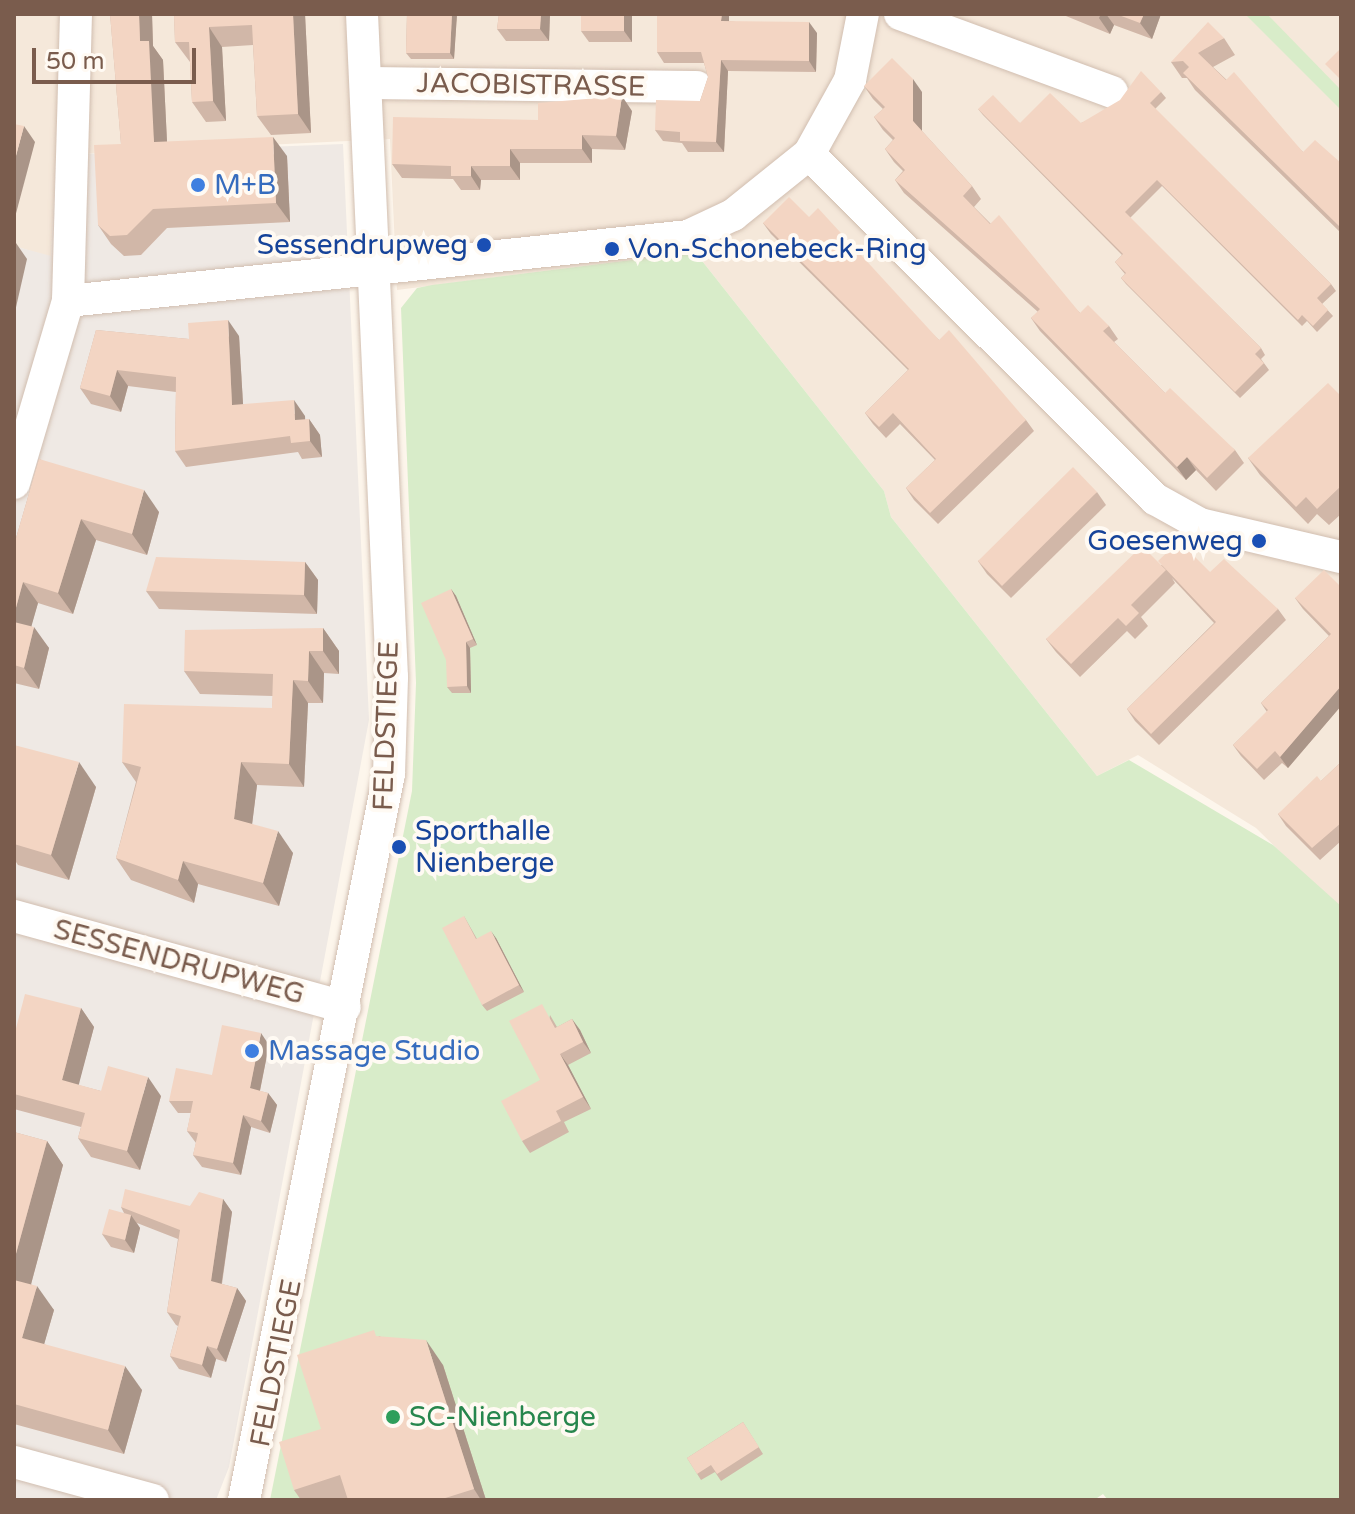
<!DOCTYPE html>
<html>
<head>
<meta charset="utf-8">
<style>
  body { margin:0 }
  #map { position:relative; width:1355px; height:1514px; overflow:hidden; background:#fdf6ec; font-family:"Varela Round",sans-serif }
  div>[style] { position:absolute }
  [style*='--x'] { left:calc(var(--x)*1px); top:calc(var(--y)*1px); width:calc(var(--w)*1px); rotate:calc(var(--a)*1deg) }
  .residential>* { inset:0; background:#f5e8da }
  .industrial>* { inset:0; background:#efe9e4 }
  .green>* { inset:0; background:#d8ecc9 }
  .roads { filter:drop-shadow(0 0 2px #d1beb0) drop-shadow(0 0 2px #d1beb0) }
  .minor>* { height:32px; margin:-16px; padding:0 16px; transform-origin:16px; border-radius:16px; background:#fff }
  .wall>* { inset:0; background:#d1b7a8 }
  .shaded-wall>* { inset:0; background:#aa9588 }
  .building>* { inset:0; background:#f3d5c3 }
  .dots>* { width:22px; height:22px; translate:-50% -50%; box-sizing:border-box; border:4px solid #fffaf3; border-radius:50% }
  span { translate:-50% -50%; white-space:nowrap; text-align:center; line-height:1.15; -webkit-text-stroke:8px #fffaf3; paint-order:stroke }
  .street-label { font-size:28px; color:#7a5c4d }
  .shop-label { font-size:28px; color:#366cbe }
  .left { translate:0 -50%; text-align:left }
  .transit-label { font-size:28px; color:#164399 }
  .right { translate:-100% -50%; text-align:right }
  .leisure-label { font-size:28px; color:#27864d }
  .frame { position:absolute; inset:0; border:16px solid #7a5c4d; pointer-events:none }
  .scale { position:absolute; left:32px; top:48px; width:164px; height:36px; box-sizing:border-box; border:4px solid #7a5c4d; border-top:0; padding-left:10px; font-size:24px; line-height:28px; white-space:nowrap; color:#7a5c4d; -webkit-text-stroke:6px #fffaf3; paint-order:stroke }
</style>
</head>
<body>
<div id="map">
  <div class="residential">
    <i style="clip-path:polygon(14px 14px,1341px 14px,1341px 912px,1256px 828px,1138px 755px,1097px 776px,891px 517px,884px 491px,695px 252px,397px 290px,390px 139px,56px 155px,51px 257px,14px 246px)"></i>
  </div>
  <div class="industrial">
    <i style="clip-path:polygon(343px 144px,369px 720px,229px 1467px,216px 1500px,14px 1500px,14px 246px,51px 256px,56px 155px)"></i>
  </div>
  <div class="green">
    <i style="clip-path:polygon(1245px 14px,1267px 14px,1341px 90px,1341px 110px)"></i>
    <i style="clip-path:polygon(695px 252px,884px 491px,891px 517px,1097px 776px,1129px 760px,1273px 845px,1341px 906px,1341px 1500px,1108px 1500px,1103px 1494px,1094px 1500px,270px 1500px,412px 791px,416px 683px,401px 308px,417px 288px,432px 285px)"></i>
  </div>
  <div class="roads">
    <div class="minor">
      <i style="--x:76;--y:14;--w:287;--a:91.6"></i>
      <i style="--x:68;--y:301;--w:623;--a:-5.98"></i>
      <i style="--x:688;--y:236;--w:50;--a:-25"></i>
      <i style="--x:733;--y:215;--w:97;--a:-38.8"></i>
      <i style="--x:809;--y:154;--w:85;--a:-61"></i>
      <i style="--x:850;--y:80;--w:67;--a:-78.9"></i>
      <i style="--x:900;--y:14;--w:226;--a:20.2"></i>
      <i style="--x:366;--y:83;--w:331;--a:0.7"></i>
      <i style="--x:809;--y:154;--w:489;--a:44.9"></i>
      <i style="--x:1155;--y:499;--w:51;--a:29.1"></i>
      <i style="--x:1200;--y:524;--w:145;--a:13.2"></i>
      <i style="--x:14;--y:483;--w:190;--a:-73.5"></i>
      <i style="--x:14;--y:916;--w:343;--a:15.4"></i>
      <i style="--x:14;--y:1462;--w:144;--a:15.3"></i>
      <i style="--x:244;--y:1500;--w:740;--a:-78.71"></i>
      <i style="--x:389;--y:774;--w:97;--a:-88.2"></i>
      <i style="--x:392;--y:677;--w:664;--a:-92.59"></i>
    </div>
  </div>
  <div class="wall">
    <i style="clip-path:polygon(110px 14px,152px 14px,153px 46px,163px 60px,167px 142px,287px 156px,290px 222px,167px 228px,141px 255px,124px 256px,111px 244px,98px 225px,121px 144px)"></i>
    <i style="clip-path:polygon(174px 14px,305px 14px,311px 133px,271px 135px,257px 116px,253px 45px,222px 47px,226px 121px,206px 122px,192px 102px,190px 62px,175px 42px)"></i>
    <i style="clip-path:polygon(407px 14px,457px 14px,454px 59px,411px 59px,406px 53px)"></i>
    <i style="clip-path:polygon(499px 14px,550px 14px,549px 41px,506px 41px,497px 29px)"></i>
    <i style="clip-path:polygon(632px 14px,632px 42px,589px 42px,581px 31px)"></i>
    <i style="clip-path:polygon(657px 14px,729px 14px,729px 21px,817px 33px,816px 72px,728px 71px,724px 152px,688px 152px,682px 143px,663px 141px,655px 130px,700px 101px,708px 77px,704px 63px,664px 63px,657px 52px)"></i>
    <i style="clip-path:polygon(1061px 14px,1161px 14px,1152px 39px,1114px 25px,1110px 34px)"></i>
    <i style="clip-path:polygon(1224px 38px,1235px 55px,1213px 67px,1303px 152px,1341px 163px,1341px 233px,1195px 90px,1187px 78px,1182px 78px,1171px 62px)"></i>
    <i style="clip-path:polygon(864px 86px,922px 92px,922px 131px,972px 186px,981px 199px,974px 207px,1080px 313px,1109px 326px,1118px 339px,1114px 342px,1165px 393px,1235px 450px,1244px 463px,1216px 491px,1196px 470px,1186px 480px,1040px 331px,1031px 318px,1038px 312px,904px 193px,895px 180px,903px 171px,894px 162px,885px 149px,893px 140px,883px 130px,874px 117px,883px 109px,873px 99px)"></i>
    <i style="clip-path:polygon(1161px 92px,1166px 98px,1155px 109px,1331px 284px,1336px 291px,1322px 304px,1333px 316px,1317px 332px,1307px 321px,1302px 326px,1162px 186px,1130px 218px,1261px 348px,1265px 355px,1261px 359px,1269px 370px,1240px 398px,1126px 284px,1121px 278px,1125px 274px,1115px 262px,1122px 255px,983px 115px,978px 109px,1020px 123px,1081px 123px)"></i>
    <i style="clip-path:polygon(632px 111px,625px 150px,592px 149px,592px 163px,520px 163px,520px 180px,481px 180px,480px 190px,461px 190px,453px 179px,402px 178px,392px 164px,538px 120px)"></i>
    <i style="clip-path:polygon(809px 217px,939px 340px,1026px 420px,1034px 431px,938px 524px,914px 500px,906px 488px,935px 460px,900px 424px,886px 438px,873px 424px,865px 413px,908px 370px,771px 234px,763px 223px)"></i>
    <i style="clip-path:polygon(96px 330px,189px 339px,239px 336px,243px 404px,305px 416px,305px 420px,309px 419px,320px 435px,322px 457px,302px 459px,298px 452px,186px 467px,175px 451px,176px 392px,128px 386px,121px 412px,91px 404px,80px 388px)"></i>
    <i style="clip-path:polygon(1341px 396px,1341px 514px,1329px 525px,1317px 514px,1308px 524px,1260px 475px,1248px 458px)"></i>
    <i style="clip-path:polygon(39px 459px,159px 512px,147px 555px,96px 540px,73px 614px,38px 603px,31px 626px,49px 648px,39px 689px,14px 683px,14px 545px)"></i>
    <i style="clip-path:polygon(1097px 492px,1106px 505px,1011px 598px,987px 574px,978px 561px)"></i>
    <i style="clip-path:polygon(305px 562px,318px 580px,317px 614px,159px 609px,146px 591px)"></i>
    <i style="clip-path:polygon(1161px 565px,1210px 572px,1278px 609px,1286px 620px,1159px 745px,1135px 721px,1127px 709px,1214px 623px,1172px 578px,1175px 583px,1141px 617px,1148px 626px,1135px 639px,1127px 631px,1080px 677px,1056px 652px,1046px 639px)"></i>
    <i style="clip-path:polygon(1341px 587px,1341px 706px,1288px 768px,1282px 763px,1264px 780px,1241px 756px,1233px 745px,1267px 712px,1261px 703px,1329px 636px,1303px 609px,1295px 598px)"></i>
    <i style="clip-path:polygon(451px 589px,456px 596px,477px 645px,470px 648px,471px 693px,452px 693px,447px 687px)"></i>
    <i style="clip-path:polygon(323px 628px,339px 651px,339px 674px,324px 673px,323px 703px,308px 703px,304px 787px,257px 785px,252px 824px,293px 853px,279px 906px,198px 884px,194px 903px,131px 880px,116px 858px,136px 782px,122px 762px,272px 708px,273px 696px,200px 694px,184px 671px)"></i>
    <i style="clip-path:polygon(14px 745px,96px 787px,69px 880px,18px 865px,14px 859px)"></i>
    <i style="clip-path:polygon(1341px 762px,1341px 841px,1320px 860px,1286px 826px,1278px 814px,1321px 781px)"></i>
    <i style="clip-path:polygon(464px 916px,477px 939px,496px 938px,524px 992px,487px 1011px,482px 1005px)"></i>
    <i style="clip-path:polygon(81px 1008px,94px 1027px,78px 1085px,101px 1091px,161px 1096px,140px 1170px,91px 1157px,78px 1138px,81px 1127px,14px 1109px,14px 1036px)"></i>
    <i style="clip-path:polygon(550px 1015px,557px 1027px,572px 1019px,580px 1030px,591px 1053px,568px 1065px,591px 1109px,564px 1122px,569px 1132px,530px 1153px,522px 1141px,540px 1080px)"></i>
    <i style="clip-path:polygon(269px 1045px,260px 1091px,268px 1093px,277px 1105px,270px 1133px,251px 1127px,241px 1175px,202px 1167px,193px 1155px,196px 1143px,187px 1131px,191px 1113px,178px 1113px,169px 1101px,212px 1075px)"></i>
    <i style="clip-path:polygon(14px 1132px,47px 1141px,63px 1165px,31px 1284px,54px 1310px,44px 1344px,142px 1390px,124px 1454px,14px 1424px)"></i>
    <i style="clip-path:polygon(223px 1199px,232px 1212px,222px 1284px,237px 1288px,246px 1301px,226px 1362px,216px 1359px,211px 1378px,179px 1369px,170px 1356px,178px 1326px,176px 1325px,167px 1312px,178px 1239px,137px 1223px,140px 1228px,134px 1253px,111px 1247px,102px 1234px,124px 1213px,121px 1207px,190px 1206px)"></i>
    <i style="clip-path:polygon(379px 1336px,443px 1365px,486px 1500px,301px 1500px,294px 1490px,321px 1429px)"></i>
    <i style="clip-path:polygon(743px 1422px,763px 1454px,721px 1481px,715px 1472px,701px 1480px,687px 1458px)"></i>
  </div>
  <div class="shaded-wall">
    <i style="clip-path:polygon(139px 14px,152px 14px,153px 46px,163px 60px,168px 162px,154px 142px,140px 41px)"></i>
    <i style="clip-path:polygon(293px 14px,305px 14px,311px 133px,298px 114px)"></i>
    <i style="clip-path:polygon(452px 14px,457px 14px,454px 59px,450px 53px)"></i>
    <i style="clip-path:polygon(541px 14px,550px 14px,549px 41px,540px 29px)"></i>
    <i style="clip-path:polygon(624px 14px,632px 14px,632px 42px,624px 31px)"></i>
    <i style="clip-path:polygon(722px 14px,729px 14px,729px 32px,721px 21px)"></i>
    <i style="clip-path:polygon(1101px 14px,1106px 14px,1114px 25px,1110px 34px,1099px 18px)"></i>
    <i style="clip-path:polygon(1144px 14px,1161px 14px,1152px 39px,1140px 23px)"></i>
    <i style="clip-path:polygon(809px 22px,817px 33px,816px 72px,809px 61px)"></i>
    <i style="clip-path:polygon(209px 27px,222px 47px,226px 121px,213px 101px)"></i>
    <i style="clip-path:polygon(721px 60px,728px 71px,724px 152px,716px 142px)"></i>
    <i style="clip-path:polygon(913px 79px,922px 92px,922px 134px,913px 121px)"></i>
    <i style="clip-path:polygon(622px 96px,632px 111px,625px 150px,616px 136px)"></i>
    <i style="clip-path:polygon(24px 126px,35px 142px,14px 221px,14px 163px)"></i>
    <i style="clip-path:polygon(582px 135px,592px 149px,592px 163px,582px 149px)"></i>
    <i style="clip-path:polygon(273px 137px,287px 156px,290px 222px,276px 203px)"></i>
    <i style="clip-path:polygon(510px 149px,520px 163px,520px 180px,510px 166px)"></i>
    <i style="clip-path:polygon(471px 166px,481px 180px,480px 190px,471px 176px)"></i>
    <i style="clip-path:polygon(16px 243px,27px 259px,14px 316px,14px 252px)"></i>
    <i style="clip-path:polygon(228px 320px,239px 336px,244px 421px,232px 405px)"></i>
    <i style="clip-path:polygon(117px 370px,128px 386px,121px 412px,110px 396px)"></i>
    <i style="clip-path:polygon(294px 400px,305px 416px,306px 436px,295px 420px)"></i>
    <i style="clip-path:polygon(309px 419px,320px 435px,322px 457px,310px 441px)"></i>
    <i style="clip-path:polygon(1187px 457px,1196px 470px,1186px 480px,1177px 467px)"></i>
    <i style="clip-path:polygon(144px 490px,159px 512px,147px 555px,132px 534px)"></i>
    <i style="clip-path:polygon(81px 519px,96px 540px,73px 614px,58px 593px)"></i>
    <i style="clip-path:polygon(305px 562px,318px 580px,317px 614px,304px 595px)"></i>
    <i style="clip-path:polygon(23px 582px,38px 603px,27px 642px,14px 624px,14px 615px)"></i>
    <i style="clip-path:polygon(451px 589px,456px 596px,477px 645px,473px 639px)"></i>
    <i style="clip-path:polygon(34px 627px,49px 648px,39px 689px,24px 668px)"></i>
    <i style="clip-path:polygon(323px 628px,339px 651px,339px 674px,323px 651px)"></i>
    <i style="clip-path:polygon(466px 642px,470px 648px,471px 693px,467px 686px)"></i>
    <i style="clip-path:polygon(309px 651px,324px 673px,323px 703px,308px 681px)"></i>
    <i style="clip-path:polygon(293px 680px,308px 703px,304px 787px,289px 764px)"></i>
    <i style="clip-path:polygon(1341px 686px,1341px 706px,1288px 768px,1280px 757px)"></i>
    <i style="clip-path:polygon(79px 762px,96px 787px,69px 880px,51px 855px)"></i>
    <i style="clip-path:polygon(241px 762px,257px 785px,250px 841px,234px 819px)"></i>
    <i style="clip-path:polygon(278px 831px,293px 853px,279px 906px,263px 883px)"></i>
    <i style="clip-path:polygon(183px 861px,198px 884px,194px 903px,178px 880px)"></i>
    <i style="clip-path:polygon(491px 931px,496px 938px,524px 992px,519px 985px)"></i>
    <i style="clip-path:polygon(81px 1008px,94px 1027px,75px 1099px,62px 1080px)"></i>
    <i style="clip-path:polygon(572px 1019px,580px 1030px,591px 1053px,583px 1042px)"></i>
    <i style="clip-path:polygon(261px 1033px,269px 1045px,258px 1100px,250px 1088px)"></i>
    <i style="clip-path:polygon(560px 1054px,568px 1065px,591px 1109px,583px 1097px)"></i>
    <i style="clip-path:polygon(148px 1077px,161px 1096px,140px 1170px,127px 1151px)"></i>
    <i style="clip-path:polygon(268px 1093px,277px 1105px,270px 1133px,261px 1121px)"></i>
    <i style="clip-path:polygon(243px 1115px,251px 1127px,241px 1175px,233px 1163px)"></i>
    <i style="clip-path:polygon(47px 1141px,63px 1165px,26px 1303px,14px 1286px,14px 1261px)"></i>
    <i style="clip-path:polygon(223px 1199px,232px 1212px,220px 1294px,211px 1281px)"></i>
    <i style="clip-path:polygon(131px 1215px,140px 1228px,134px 1253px,125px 1240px)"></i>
    <i style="clip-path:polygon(37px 1286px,54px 1310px,39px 1362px,22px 1338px)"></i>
    <i style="clip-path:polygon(237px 1288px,246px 1301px,226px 1362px,217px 1349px)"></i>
    <i style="clip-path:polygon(426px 1340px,443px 1365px,486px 1500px,481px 1500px,474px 1489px)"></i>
    <i style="clip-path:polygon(207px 1346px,216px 1359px,211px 1378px,202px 1365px)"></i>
    <i style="clip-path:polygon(125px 1366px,142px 1390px,124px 1454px,108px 1430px)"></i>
  </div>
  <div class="building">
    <i style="clip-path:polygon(110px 14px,139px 14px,140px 41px,149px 41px,154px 142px,273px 137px,276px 203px,153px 209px,127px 235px,110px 236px,98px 225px,94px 145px,121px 144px)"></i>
    <i style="clip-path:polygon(174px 14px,293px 14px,298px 114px,257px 116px,252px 25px,209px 27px,213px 101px,192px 102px,189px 42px,175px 42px)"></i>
    <i style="clip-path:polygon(407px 14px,452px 14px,450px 53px,406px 53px)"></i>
    <i style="clip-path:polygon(499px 14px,541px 14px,540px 29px,497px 29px)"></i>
    <i style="clip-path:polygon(581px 14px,624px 14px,624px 31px,581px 31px)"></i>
    <i style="clip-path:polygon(657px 14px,722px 14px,721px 21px,809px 22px,809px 61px,721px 60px,716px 142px,680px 141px,680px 132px,655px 130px,656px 100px,700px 101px,708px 77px,701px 52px,657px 52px)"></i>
    <i style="clip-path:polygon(1116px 14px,1144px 14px,1140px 23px)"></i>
    <i style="clip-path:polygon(1208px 22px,1224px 38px,1198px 53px,1226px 80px,1234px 72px,1303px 152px,1315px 140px,1341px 163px,1341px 228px,1183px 73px,1189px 67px,1183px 61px,1171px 62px)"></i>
    <i style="clip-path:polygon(1341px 48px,1341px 80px,1325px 64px)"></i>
    <i style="clip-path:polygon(892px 58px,913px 79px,913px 121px,972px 186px,963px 196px,990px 224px,999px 215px,1080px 313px,1088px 305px,1109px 326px,1103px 331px,1165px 393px,1170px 388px,1235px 450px,1207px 478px,1187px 457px,1177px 467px,1031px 318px,1040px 309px,895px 180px,905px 170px,885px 149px,895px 138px,874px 117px,885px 107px,864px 86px)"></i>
    <i style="clip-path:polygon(1141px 71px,1161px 92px,1150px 103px,1331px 284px,1317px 298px,1328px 310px,1313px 326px,1302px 315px,1298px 320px,1157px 180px,1125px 212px,1261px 348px,1255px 354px,1264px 363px,1235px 392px,1121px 278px,1126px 273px,1115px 262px,1123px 254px,978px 109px,993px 95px,1020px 123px,1050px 93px,1081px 123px,1120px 100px)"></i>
    <i style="clip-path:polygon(622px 96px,616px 136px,582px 135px,582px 149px,510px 149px,510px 166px,471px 166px,471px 176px,451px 176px,451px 166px,392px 164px,393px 117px,538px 120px,538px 103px)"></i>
    <i style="clip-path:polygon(14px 124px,24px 126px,14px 163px)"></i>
    <i style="clip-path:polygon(789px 197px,809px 217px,818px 208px,939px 340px,949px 330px,1026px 420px,930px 513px,906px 488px,936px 459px,893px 413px,879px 427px,865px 413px,909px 369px,763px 223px)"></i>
    <i style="clip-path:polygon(228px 320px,232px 405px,294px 400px,295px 420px,309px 419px,310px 441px,291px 443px,290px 436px,175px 451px,176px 377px,117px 370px,110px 396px,80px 388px,96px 330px,189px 339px,188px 323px)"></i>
    <i style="clip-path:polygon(1328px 383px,1341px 396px,1341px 486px,1317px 509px,1306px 497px,1296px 507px,1248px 458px)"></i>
    <i style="clip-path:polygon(39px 459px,144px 490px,132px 534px,81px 519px,58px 593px,23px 582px,14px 615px,14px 545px)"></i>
    <i style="clip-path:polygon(1073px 467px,1097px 492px,1002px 586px,978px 561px)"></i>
    <i style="clip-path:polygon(1179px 541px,1210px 572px,1224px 559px,1278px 609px,1151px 734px,1127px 709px,1216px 622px,1158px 561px)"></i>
    <i style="clip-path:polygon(1142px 546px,1166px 570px,1131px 605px,1139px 613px,1126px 626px,1118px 618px,1071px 664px,1046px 639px)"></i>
    <i style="clip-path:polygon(156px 557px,305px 562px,304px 595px,146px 591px)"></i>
    <i style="clip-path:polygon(1324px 570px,1341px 587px,1341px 686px,1280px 757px,1275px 751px,1257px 769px,1233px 745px,1268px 710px,1261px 703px,1331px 634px,1295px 598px)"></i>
    <i style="clip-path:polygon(451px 589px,473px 639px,466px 642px,467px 686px,447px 687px,446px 660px,421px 603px)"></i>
    <i style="clip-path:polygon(14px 622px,34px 627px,24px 668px,14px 665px)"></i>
    <i style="clip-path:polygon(323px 628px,323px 651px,309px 651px,308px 681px,293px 680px,289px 764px,241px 762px,234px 819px,278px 831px,263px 883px,183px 861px,178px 880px,116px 858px,141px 767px,122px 762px,124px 704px,272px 708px,273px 674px,184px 671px,185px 630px)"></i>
    <i style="clip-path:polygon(14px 745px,79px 762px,51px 855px,14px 844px)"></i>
    <i style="clip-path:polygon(1341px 762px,1341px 823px,1312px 848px,1278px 814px,1317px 776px,1321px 781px)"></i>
    <i style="clip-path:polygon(464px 916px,476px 939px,491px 931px,519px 985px,482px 1005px,442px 928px)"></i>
    <i style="clip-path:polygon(25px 994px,81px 1008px,62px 1080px,101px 1091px,108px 1066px,148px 1077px,127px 1151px,78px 1138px,85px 1113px,14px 1094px,14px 1036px)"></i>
    <i style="clip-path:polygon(542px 1004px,555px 1028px,572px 1019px,583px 1042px,560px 1054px,583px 1097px,556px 1111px,561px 1121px,522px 1141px,501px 1101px,540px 1080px,509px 1021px)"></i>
    <i style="clip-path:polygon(222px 1025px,261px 1033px,250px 1088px,268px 1093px,261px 1121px,243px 1115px,233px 1163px,193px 1155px,198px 1133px,187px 1131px,193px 1101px,169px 1101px,176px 1068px,212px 1075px)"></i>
    <i style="clip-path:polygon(14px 1132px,47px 1141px,14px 1261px)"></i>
    <i style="clip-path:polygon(125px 1189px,190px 1206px,199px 1192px,223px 1199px,211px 1281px,237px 1288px,217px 1349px,207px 1346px,202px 1365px,170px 1356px,181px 1316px,167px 1312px,180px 1230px,121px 1207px)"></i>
    <i style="clip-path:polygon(109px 1209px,131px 1215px,125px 1240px,102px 1234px)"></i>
    <i style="clip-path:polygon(14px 1280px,37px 1286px,22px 1338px,125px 1366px,108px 1430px,14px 1404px)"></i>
    <i style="clip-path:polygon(374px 1330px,376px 1336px,426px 1340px,474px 1489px,439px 1500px,348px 1500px,340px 1475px,294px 1490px,279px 1442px,321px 1429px,297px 1355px)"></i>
    <i style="clip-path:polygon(743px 1422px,759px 1447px,717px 1474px,711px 1465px,697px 1474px,687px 1458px)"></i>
  </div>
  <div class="dots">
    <i style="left:198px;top:185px;background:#3f7fe0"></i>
    <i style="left:484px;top:245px;background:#1a4fb4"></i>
    <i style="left:612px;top:249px;background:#1a4fb4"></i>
    <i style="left:1259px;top:541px;background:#1a4fb4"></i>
    <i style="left:399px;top:847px;background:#1a4fb4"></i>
    <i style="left:252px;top:1051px;background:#3f7fe0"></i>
    <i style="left:393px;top:1417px;background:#2e9e5b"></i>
  </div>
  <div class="street-label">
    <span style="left:531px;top:85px;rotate:1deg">JACOBISTRASSE</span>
    <span style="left:386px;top:726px;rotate:-88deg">FELDSTIEGE</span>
    <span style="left:179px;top:962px;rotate:15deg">SESSENDRUPWEG</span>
    <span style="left:276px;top:1363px;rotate:-79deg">FELDSTIEGE</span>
  </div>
  <div class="shop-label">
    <span class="left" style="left:214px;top:185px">M+B</span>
    <span class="left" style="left:268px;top:1051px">Massage Studio</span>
  </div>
  <div class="transit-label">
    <span class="right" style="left:468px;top:245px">Sessendrupweg</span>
    <span class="left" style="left:628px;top:249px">Von-Schonebeck-Ring</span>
    <span class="right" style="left:1243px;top:541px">Goesenweg</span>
    <span class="left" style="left:415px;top:847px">Sporthalle<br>Nienberge</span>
  </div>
  <div class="leisure-label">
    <span class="left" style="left:409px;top:1417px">SC-Nienberge</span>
  </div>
  <div class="frame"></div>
  <div class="scale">50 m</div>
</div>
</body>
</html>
